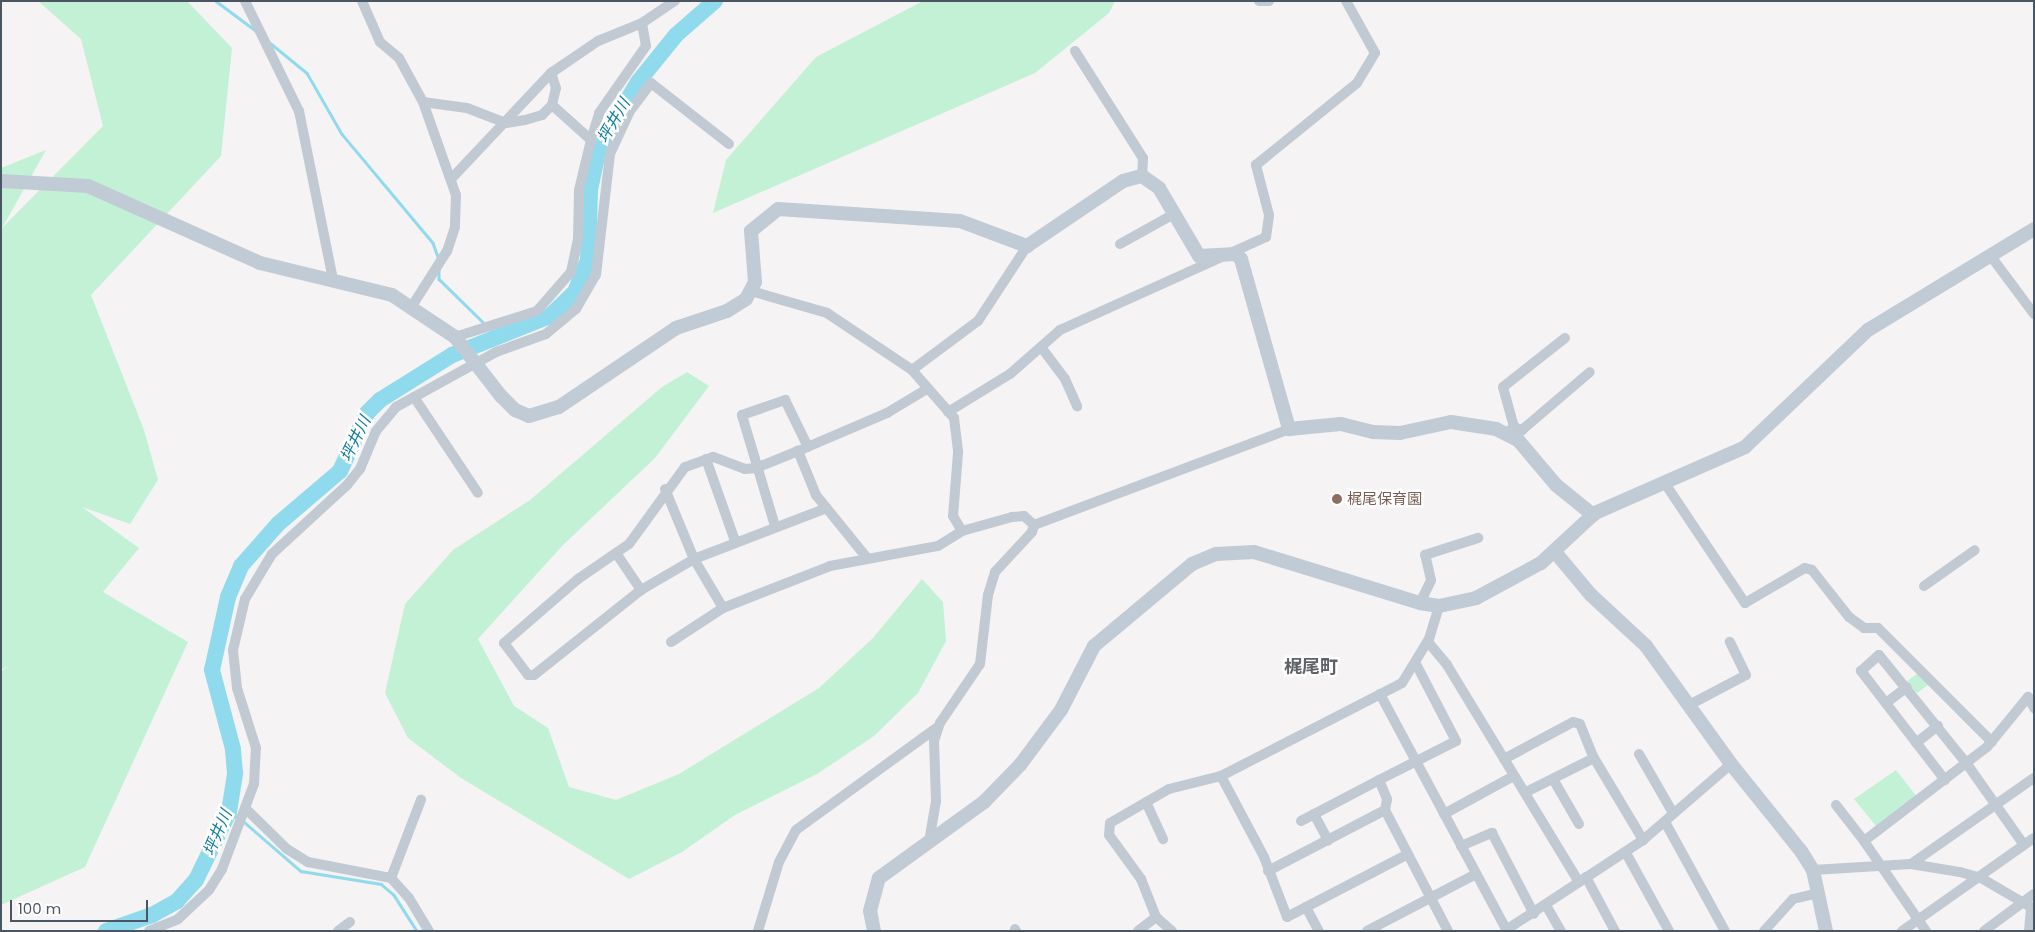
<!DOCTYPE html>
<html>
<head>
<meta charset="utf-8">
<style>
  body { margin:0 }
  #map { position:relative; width:2035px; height:932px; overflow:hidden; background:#f5f3f3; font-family:Poppins,"Noto Sans JP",sans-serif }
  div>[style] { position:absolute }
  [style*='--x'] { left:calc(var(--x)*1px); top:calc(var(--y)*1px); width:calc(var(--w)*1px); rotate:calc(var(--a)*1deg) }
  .green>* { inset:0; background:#c3f1d5 }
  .stream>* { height:2.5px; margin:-1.25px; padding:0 1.25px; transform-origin:1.25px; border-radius:1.25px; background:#90daee }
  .river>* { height:16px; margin:-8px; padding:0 8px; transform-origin:8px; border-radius:8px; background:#90daee }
  .street>* { height:10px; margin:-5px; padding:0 5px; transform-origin:5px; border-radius:5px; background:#c1cad2 }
  .secondary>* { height:14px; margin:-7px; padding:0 7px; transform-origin:7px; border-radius:7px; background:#c1cbd6 }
  .dots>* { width:14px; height:14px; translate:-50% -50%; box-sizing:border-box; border:2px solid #fff; border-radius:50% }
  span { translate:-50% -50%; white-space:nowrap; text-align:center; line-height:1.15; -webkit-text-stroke:5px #fff; paint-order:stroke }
  .education-label { font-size:15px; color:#785e54 }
  .left { translate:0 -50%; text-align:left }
  .water-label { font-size:16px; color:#0c7c9b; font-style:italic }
  .quarter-label { font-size:18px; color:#5f6368; font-weight:700 }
  .frame { position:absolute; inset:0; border:2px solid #4a5661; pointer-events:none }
  .scale { position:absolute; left:10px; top:900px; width:138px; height:22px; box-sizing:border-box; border:2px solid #4a5661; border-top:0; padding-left:6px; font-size:15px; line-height:18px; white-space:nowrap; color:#4a5661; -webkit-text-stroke:4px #fff; paint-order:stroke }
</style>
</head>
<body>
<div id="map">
  <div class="green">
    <i style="clip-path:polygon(38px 1px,187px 1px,232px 48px,221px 156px,91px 295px,144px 430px,158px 480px,130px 524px,82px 507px,139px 548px,103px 592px,188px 642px,85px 867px,1px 905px,1px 672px,8px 666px,1px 670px,1px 168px,46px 150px,2px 228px,103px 126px,81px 39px)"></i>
    <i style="clip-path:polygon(923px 1px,1115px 1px,1109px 13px,1035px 73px,713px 213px,726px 160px,816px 57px)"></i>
    <i style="clip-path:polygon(687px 372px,709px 386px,655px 458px,563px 545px,478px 639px,514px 706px,548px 728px,569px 787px,616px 800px,679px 774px,819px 688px,873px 638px,922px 579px,943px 602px,946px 641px,918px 693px,874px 736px,817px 774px,735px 815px,682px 852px,629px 879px,461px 778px,408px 738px,385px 693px,405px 604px,453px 550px,530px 500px,662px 387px)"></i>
    <i style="clip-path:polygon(1921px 671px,1932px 682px,1917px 693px,1906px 682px)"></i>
    <i style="clip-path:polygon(1896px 770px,1917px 797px,1876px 826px,1854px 799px)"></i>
  </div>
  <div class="stream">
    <i style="--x:216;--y:1;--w:49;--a:36.6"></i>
    <i style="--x:269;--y:42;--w:49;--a:39.2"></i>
    <i style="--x:307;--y:73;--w:70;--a:60.2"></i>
    <i style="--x:342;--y:134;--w:142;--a:50.1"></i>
    <i style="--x:433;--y:243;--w:15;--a:70"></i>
    <i style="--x:439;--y:270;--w:9;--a:90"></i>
    <i style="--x:439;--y:279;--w:66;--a:44.4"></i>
    <i style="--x:490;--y:329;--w:12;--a:48"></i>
    <i style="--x:229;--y:812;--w:11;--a:34"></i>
    <i style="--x:243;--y:821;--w:77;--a:40.8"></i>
    <i style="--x:301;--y:871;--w:81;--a:9.2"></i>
    <i style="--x:381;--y:884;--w:17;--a:40"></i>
    <i style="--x:394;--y:895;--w:43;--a:57.4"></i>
  </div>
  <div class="river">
    <i style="--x:106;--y:931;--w:49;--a:-19.2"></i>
    <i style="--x:152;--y:915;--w:29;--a:-29"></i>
    <i style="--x:177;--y:901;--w:28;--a:-48"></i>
    <i style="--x:196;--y:880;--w:76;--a:-64.1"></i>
    <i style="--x:229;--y:812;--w:39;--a:-81"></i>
    <i style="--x:235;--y:773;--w:24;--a:-95"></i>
    <i style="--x:233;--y:749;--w:82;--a:-104.9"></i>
    <i style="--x:212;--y:670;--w:75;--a:-77.6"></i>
    <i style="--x:228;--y:597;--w:34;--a:-67"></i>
    <i style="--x:241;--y:566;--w:56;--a:-48.6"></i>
    <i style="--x:278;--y:524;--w:82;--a:-40.5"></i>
    <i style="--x:340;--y:471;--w:64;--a:-65"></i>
    <i style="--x:367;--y:413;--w:18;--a:-45"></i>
    <i style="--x:380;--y:400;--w:85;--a:-32"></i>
    <i style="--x:452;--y:355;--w:105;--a:-21.7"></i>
    <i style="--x:550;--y:316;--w:35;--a:-44"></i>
    <i style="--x:575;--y:292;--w:35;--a:-68"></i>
    <i style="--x:588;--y:259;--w:69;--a:-88.3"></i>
    <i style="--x:590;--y:190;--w:44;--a:-78.2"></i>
    <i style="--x:599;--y:147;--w:76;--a:-59"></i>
    <i style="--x:638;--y:82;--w:60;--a:-51"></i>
    <i style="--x:676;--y:35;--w:52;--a:-41.1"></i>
  </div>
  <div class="street">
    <i style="--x:245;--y:1;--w:123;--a:63.9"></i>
    <i style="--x:299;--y:111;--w:172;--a:78.6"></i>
    <i style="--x:362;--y:1;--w:45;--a:66.3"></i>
    <i style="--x:380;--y:42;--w:25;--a:40"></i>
    <i style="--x:399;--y:58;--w:50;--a:61.4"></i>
    <i style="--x:423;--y:102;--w:99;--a:70.5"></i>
    <i style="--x:456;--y:195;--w:32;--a:92"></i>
    <i style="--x:455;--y:227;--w:25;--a:108"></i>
    <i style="--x:447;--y:251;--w:65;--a:122.5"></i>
    <i style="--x:1259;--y:1;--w:10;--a:0"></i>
    <i style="--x:1075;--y:51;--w:127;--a:57.6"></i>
    <i style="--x:1143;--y:158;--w:18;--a:93"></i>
    <i style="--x:423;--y:102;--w:44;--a:7.8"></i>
    <i style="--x:467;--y:108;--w:42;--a:21"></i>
    <i style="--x:506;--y:123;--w:19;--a:-9"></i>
    <i style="--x:525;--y:120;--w:18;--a:-16"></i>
    <i style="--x:542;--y:115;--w:14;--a:-45"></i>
    <i style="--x:552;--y:105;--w:17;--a:-77"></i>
    <i style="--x:556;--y:88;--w:16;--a:-108"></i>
    <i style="--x:591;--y:140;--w:28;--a:-73"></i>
    <i style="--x:599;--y:113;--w:82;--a:-55"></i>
    <i style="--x:646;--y:46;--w:23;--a:-100"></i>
    <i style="--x:452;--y:178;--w:144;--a:-46.7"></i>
    <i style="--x:551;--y:73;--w:57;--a:-34.2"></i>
    <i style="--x:598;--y:41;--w:48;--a:-22.2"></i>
    <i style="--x:642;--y:23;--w:40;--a:-34"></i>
    <i style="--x:1120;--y:244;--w:62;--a:-29.1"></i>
    <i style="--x:1990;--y:255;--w:74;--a:53.3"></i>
    <i style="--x:751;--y:291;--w:79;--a:16.1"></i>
    <i style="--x:827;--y:313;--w:102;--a:33.8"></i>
    <i style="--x:912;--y:370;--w:64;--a:48.8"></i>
    <i style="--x:954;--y:418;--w:35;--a:83"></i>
    <i style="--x:958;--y:453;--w:63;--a:94.5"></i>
    <i style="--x:953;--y:516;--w:17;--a:59"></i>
    <i style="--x:455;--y:337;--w:86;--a:-17.6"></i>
    <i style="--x:537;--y:311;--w:52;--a:-48.9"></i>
    <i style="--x:571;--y:272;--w:34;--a:-78"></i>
    <i style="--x:578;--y:239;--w:49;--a:-88.8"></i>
    <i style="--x:579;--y:190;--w:51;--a:-76.5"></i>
    <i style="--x:591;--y:140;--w:52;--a:-138.1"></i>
    <i style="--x:1041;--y:347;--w:40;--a:53"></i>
    <i style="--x:1065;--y:379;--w:30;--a:66"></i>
    <i style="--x:912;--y:370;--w:82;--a:-36.6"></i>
    <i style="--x:978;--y:321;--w:90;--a:-56.8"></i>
    <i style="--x:414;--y:397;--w:115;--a:56.3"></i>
    <i style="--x:948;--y:412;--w:73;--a:-31.5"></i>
    <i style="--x:1010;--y:374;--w:67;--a:-41.3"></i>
    <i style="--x:1060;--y:330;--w:226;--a:-24.3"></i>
    <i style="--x:1266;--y:237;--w:22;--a:-82"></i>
    <i style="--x:1269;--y:215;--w:52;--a:-104.6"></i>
    <i style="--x:1256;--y:165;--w:130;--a:-39.1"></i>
    <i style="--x:1357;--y:83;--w:35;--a:-59"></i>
    <i style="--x:1375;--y:53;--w:60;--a:-119.1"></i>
    <i style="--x:1514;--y:427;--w:9;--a:21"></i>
    <i style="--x:1522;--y:430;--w:89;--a:-40.5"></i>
    <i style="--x:1508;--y:432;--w:8;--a:-40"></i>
    <i style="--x:1514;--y:427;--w:41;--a:-105.4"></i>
    <i style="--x:1503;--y:387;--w:79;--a:-38.3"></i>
    <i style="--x:798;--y:451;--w:45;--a:158"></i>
    <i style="--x:756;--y:468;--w:11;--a:175"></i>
    <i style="--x:745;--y:469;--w:34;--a:-159"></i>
    <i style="--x:713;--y:457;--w:30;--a:160"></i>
    <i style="--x:685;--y:467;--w:95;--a:126"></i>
    <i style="--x:629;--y:544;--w:62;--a:145.5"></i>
    <i style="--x:578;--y:579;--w:98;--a:139.1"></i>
    <i style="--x:504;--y:643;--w:40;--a:53"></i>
    <i style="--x:528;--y:675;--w:6;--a:0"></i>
    <i style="--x:534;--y:675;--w:137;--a:-38.5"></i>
    <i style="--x:641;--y:590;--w:61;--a:-30.3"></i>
    <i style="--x:694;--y:559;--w:142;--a:-21"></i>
    <i style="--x:706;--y:459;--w:87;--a:70.5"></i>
    <i style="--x:1666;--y:485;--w:142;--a:56.2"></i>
    <i style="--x:1745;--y:603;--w:69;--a:-30.3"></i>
    <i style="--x:1805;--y:568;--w:7;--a:16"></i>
    <i style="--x:1812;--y:570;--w:60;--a:51.8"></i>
    <i style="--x:1849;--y:617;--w:19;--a:36"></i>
    <i style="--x:1864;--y:628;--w:14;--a:0"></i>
    <i style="--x:1878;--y:628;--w:161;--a:45"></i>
    <i style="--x:665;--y:489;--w:76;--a:67.5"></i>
    <i style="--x:694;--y:559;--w:57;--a:59.4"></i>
    <i style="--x:1034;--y:525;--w:272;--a:-20.6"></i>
    <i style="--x:775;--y:526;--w:116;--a:-106.6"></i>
    <i style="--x:742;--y:415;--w:46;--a:-19.2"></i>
    <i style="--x:785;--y:400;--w:52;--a:63.9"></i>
    <i style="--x:616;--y:553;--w:45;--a:56"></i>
    <i style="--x:867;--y:558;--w:81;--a:-129"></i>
    <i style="--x:816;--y:495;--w:48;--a:-112.2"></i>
    <i style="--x:798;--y:451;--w:97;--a:-23.1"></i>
    <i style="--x:887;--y:413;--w:47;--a:-31"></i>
    <i style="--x:1924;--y:586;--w:62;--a:-35.2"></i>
    <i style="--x:1420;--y:603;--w:25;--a:-64"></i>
    <i style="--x:1431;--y:580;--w:26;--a:-103"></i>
    <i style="--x:1425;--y:555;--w:56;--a:-17.8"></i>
    <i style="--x:671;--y:642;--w:62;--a:-33.2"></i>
    <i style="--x:723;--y:608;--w:115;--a:-21.4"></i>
    <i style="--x:830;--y:566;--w:110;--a:-10.5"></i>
    <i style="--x:938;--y:546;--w:28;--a:-32"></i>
    <i style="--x:962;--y:531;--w:52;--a:-15.6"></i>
    <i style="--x:1012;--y:517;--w:12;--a:-5"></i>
    <i style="--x:1024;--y:516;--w:13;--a:42"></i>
    <i style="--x:1428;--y:642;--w:30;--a:50"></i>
    <i style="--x:1447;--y:665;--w:254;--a:58.7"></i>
    <i style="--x:1416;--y:664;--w:87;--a:62.5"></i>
    <i style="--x:1456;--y:741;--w:86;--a:153.1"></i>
    <i style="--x:1379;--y:780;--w:21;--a:67"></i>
    <i style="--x:1387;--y:799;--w:11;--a:100"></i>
    <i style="--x:1385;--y:810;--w:136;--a:62.5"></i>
    <i style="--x:1380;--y:694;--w:269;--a:61.8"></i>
    <i style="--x:1886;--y:703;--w:26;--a:-37"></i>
    <i style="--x:1691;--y:704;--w:62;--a:-27.8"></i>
    <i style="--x:1746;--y:675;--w:37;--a:-116"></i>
    <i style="--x:1916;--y:743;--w:28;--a:-38"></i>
    <i style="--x:1639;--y:754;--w:68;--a:60"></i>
    <i style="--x:1594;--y:758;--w:96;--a:59.1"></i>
    <i style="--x:1504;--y:759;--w:78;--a:-28.2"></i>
    <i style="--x:1573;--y:722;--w:7;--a:16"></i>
    <i style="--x:1580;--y:724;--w:37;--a:68"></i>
    <i style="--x:1594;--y:758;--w:76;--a:153.4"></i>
    <i style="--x:1221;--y:776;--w:92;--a:62"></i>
    <i style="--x:1264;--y:857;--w:64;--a:69"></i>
    <i style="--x:1287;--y:917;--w:136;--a:-27.5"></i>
    <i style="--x:1553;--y:779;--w:52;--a:60"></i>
    <i style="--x:1945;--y:780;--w:138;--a:-127.6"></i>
    <i style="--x:1861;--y:671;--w:24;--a:-42"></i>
    <i style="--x:1879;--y:655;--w:140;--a:51.1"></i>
    <i style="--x:1967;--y:764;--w:99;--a:54.9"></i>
    <i style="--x:1146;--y:802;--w:41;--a:65.3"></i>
    <i style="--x:1836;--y:805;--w:46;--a:52.1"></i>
    <i style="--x:245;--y:808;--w:59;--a:44.3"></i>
    <i style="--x:287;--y:849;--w:25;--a:32"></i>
    <i style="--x:308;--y:862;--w:85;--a:10.9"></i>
    <i style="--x:391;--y:878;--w:27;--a:48"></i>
    <i style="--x:409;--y:898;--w:39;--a:59"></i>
    <i style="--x:1314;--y:814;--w:30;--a:62"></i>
    <i style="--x:1444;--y:814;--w:77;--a:-28.6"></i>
    <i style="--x:1301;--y:821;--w:88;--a:-27.7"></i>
    <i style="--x:1665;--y:822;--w:124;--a:61.2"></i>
    <i style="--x:929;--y:842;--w:42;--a:-80.3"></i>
    <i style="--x:936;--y:801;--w:60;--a:-91.9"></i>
    <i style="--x:934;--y:741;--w:19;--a:-72"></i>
    <i style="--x:940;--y:723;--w:71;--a:-55.9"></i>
    <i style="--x:980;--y:664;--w:69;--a:-83.4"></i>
    <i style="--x:988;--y:595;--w:24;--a:-73"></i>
    <i style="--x:995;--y:572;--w:54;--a:-47.2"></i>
    <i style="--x:1032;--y:532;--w:7;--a:-74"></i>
    <i style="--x:1461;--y:846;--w:34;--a:-23"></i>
    <i style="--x:1492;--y:833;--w:91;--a:62.6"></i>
    <i style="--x:1626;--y:853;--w:89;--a:61.1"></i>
    <i style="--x:1911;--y:864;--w:150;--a:-35"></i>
    <i style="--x:1813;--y:870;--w:98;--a:-3.5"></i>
    <i style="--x:1911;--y:864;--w:50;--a:9.3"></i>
    <i style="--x:1960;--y:872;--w:22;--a:16"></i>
    <i style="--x:1981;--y:878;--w:61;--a:30.3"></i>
    <i style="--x:1268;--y:871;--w:132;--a:-27.5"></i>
    <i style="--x:1586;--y:877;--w:61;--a:61.8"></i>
    <i style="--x:391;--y:878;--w:84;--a:-69"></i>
    <i style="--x:1306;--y:907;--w:27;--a:62"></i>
    <i style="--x:1547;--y:907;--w:28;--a:60"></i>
    <i style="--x:1015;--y:929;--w:2;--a:63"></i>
    <i style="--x:1506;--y:930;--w:164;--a:-33.3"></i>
    <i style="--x:1643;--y:840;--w:116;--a:-40.8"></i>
    <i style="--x:149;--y:931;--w:31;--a:-22"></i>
    <i style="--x:178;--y:919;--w:42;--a:-43.1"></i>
    <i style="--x:209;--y:890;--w:25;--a:-58"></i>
    <i style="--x:222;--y:869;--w:91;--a:-69.4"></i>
    <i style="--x:254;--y:784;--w:36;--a:-87"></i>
    <i style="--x:256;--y:748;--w:63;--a:-107.6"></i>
    <i style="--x:237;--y:688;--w:38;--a:-96"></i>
    <i style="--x:233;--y:650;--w:52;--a:-76.8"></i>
    <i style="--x:245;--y:599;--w:52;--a:-59"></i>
    <i style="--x:272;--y:554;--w:102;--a:-42.6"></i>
    <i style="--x:347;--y:485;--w:21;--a:-51"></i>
    <i style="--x:360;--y:469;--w:41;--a:-67.2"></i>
    <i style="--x:376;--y:431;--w:31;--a:-50"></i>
    <i style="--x:396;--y:407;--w:114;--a:-28.8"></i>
    <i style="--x:496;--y:352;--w:53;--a:-19.8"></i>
    <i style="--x:546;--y:334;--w:39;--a:-40"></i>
    <i style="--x:576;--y:309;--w:39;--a:-60"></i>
    <i style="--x:596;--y:275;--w:122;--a:-83.4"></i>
    <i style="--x:610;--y:154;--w:47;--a:-65.1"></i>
    <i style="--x:630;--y:111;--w:35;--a:-53"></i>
    <i style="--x:651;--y:83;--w:99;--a:38"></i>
    <i style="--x:338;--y:931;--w:15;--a:-37"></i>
    <i style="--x:758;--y:931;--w:72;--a:-73.1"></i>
    <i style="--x:779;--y:862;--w:36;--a:-62"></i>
    <i style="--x:796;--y:830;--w:175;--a:-36"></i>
    <i style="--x:1138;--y:931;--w:23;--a:-38"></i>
    <i style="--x:1172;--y:931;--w:21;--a:-139"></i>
    <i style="--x:1156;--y:917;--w:41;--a:-111.5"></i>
    <i style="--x:1141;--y:879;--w:54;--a:-126"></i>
    <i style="--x:1109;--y:835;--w:12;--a:-85"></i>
    <i style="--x:1110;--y:823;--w:68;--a:-30"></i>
    <i style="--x:1169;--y:789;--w:54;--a:-14"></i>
    <i style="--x:1221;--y:776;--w:203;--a:-27.2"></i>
    <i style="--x:1402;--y:683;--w:52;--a:-58.5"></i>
    <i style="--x:1429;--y:639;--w:34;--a:-73"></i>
    <i style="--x:1367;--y:931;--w:123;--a:-27.6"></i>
    <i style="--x:1764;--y:931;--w:43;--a:-47.8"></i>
    <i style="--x:1793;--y:899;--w:26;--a:-13"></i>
    <i style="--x:1902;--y:931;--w:161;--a:-35.2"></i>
    <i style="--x:1926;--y:931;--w:109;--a:-124.6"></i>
    <i style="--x:1864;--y:841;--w:155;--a:-37.4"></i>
    <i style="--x:1987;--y:747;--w:65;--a:-50.6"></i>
    <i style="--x:2028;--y:697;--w:13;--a:61"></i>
    <i style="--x:1984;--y:931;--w:62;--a:-36.5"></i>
    <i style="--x:2029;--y:931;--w:24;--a:-85"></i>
  </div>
  <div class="secondary">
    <i style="--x:1;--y:181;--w:87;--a:3.3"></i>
    <i style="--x:88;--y:186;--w:188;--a:24.1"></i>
    <i style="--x:260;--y:263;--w:136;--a:13.6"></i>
    <i style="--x:392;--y:295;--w:76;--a:33.7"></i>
    <i style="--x:455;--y:337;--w:75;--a:52.1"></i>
    <i style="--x:501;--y:396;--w:20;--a:45"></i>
    <i style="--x:515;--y:410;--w:15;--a:23"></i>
    <i style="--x:529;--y:416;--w:31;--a:-17"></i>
    <i style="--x:559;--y:407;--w:141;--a:-34"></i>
    <i style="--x:676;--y:328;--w:54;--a:-18.4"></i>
    <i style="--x:727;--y:311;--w:22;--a:-32"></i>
    <i style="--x:746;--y:299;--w:19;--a:-62"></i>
    <i style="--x:755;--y:282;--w:51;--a:-94.5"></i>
    <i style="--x:751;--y:231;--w:35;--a:-39"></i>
    <i style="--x:778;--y:209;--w:182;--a:3.8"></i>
    <i style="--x:960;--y:221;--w:72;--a:20.5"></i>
    <i style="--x:1027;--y:246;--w:116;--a:-34.1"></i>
    <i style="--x:1123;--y:181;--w:20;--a:-15"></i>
    <i style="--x:1142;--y:176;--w:21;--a:35"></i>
    <i style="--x:1159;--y:188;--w:79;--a:59.5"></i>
    <i style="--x:1199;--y:256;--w:37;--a:-3"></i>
    <i style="--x:1236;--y:254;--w:7;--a:45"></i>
    <i style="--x:1241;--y:259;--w:177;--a:74.2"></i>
    <i style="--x:1289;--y:429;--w:52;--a:-5.5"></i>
    <i style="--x:1341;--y:424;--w:33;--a:14"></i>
    <i style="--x:1373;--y:432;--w:27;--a:2"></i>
    <i style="--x:1400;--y:433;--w:52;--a:-12.2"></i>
    <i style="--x:1451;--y:422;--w:46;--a:8.8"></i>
    <i style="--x:1496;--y:429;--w:25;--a:27"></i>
    <i style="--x:1518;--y:440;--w:59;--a:49.8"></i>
    <i style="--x:1556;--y:485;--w:48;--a:39"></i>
    <i style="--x:1555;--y:552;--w:56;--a:50.1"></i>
    <i style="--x:1591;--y:595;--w:75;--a:42.8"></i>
    <i style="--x:1646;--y:646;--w:145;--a:54.2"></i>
    <i style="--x:1731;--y:764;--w:112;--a:51.2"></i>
    <i style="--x:1801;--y:851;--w:22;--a:58"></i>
    <i style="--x:1813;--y:870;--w:62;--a:78"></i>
    <i style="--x:874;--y:931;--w:20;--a:-101"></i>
    <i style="--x:870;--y:911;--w:34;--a:-75"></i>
    <i style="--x:879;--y:878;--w:130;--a:-35.9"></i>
    <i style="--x:984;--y:802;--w:52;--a:-45.8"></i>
    <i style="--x:1020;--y:765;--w:69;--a:-53.3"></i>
    <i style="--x:1061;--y:710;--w:72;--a:-62.7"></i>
    <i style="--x:1094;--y:646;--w:128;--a:-39.9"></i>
    <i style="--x:1192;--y:564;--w:26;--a:-23"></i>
    <i style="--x:1216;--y:554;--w:38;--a:-3"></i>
    <i style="--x:1254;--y:552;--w:174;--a:17.1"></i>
    <i style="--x:1420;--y:603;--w:19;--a:9"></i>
    <i style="--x:1439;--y:606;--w:38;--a:-12"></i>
    <i style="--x:1476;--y:598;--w:74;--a:-28.3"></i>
    <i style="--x:1541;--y:563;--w:74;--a:-42.8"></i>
    <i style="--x:1595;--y:513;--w:164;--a:-23.7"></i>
    <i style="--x:1745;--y:447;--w:170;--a:-43.6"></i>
    <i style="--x:1868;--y:330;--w:194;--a:-31.3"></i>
  </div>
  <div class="dots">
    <i style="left:1337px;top:499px;background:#8d6e63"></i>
  </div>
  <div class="education-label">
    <span class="left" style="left:1347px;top:499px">梶尾保育園</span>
  </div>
  <div class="water-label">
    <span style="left:614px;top:121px;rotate:-60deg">坪井川</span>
    <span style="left:356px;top:439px;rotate:-64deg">坪井川</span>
    <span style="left:218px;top:833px;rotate:-67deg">坪井川</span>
  </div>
  <div class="quarter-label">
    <span style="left:1311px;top:667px">梶尾町</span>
  </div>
  <div class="frame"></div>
  <div class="scale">100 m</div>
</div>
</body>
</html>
